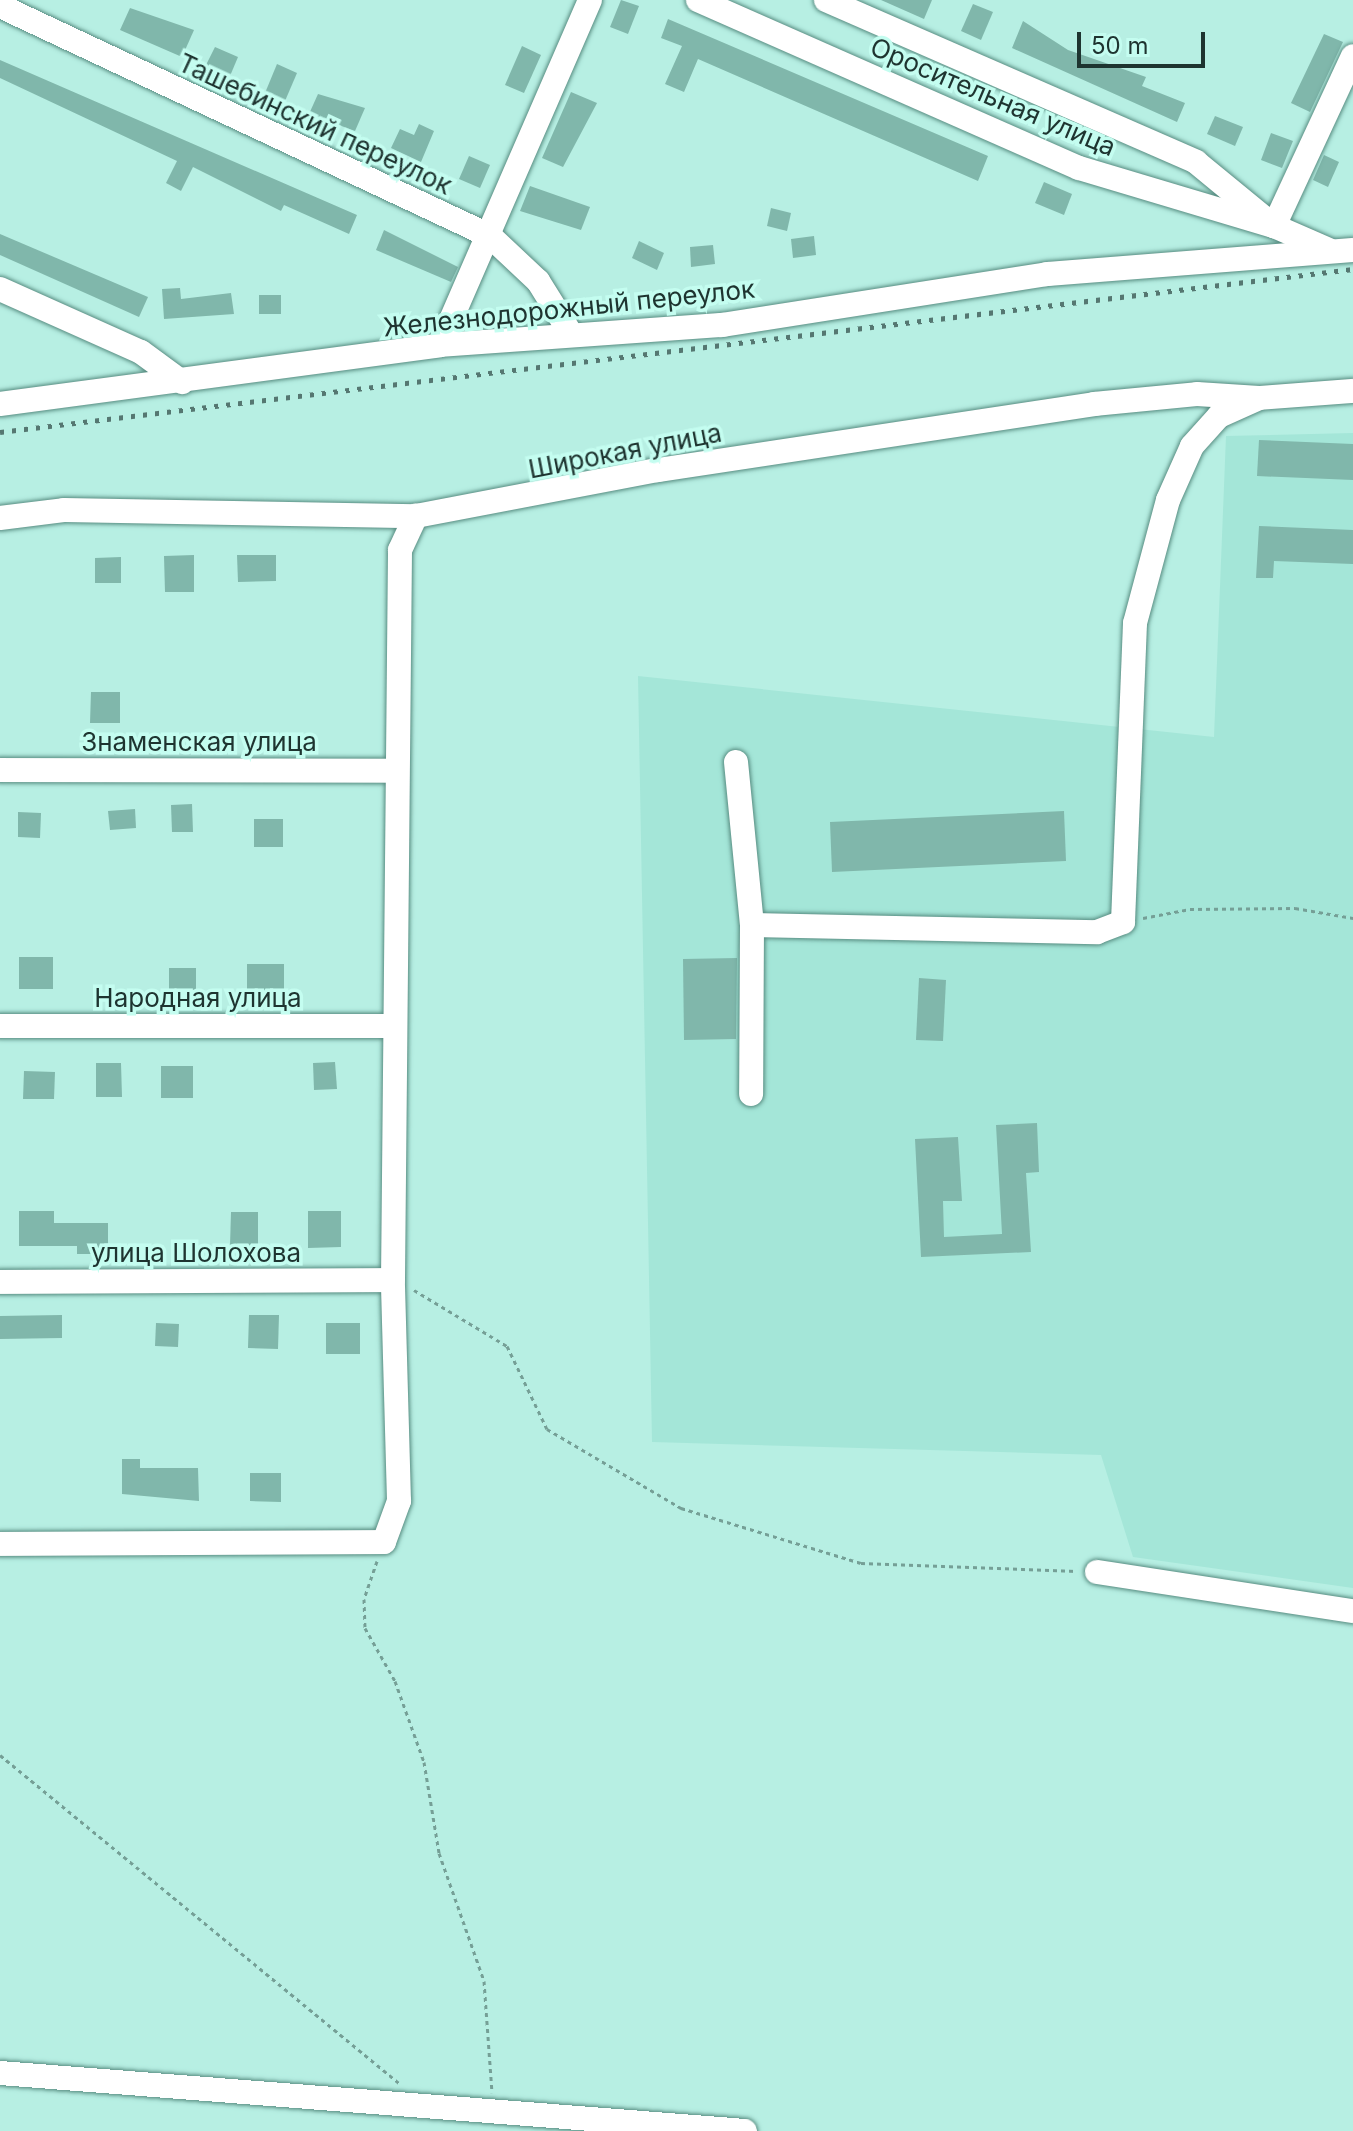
<!DOCTYPE html>
<html>
<head>
<meta charset="utf-8">
<style>
  body { margin:0 }
  #map { position:relative; width:1353px; height:2131px; overflow:hidden; background:#b7efe3; font-family:Inter,sans-serif }
  div>[style] { position:absolute }
  [style*='--x'] { left:calc(var(--x)*1px); top:calc(var(--y)*1px); width:calc(var(--w)*1px); rotate:calc(var(--a)*1deg) }
  .built>* { inset:0; background:#a4e6d8 }
  .building>* { inset:0; background:#80b7ab }
  .path>* { height:3px; margin-top:-1.5px; transform-origin:0; background:repeating-linear-gradient(90deg,#759f96 0 4px,transparent 0 8px) }
  .roads { filter:drop-shadow(0 0 2px #578c81) drop-shadow(0 0 2px #578c81) }
  .minor>* { height:24px; margin:-12px; padding:0 12px; transform-origin:12px; border-radius:12px; background:#fff }
  .rail>* { height:5px; margin-top:-2.5px; transform-origin:0; background:repeating-linear-gradient(90deg,#557771 0 4px,transparent 0 12px) }
  span { translate:-50% -50%; white-space:nowrap; text-align:center; line-height:1.15; -webkit-text-stroke:7px #c4fdf0; paint-order:stroke }
  .street-label { font-size:26px; color:#1e3430 }
  .scale { position:absolute; left:1077px; top:32px; width:128px; height:36px; box-sizing:border-box; border:4px solid #1e3430; border-top:0; padding-left:10px; font-size:24px; line-height:28px; white-space:nowrap; color:#1e3430; -webkit-text-stroke:6px #c4fdf0; paint-order:stroke }
</style>
</head>
<body>
<div id="map">
  <div class="built">
    <i style="clip-path:polygon(1353px 433px,1353px 1588px,1133px 1557px,1101px 1455px,652px 1442px,638px 676px,1214px 737px,1226px 436px)"></i>
  </div>
  <div class="building">
    <i style="clip-path:polygon(621px 0,639px 6px,628px 34px,610px 27px)"></i>
    <i style="clip-path:polygon(881px 0,932px 0,924px 19px)"></i>
    <i style="clip-path:polygon(973px 4px,993px 12px,981px 40px,961px 31px)"></i>
    <i style="clip-path:polygon(130px 8px,194px 30px,182px 57px,120px 30px)"></i>
    <i style="clip-path:polygon(668px 19px,988px 156px,978px 181px,698px 59px,684px 92px,665px 84px,682px 46px,661px 38px)"></i>
    <i style="clip-path:polygon(1023px 21px,1068px 50px,1146px 77px,1142px 86px,1185px 103px,1177px 122px,1012px 48px)"></i>
    <i style="clip-path:polygon(1324px 34px,1343px 42px,1310px 112px,1291px 103px)"></i>
    <i style="clip-path:polygon(522px 46px,541px 55px,524px 93px,505px 85px)"></i>
    <i style="clip-path:polygon(215px 47px,238px 57px,230px 76px,206px 65px)"></i>
    <i style="clip-path:polygon(0 60px,357px 215px,349px 234px,284px 205px,281px 211px,193px 167px,181px 191px,166px 183px,177px 161px,0 78px)"></i>
    <i style="clip-path:polygon(277px 64px,297px 73px,285px 101px,265px 93px)"></i>
    <i style="clip-path:polygon(571px 92px,597px 103px,563px 167px,542px 158px)"></i>
    <i style="clip-path:polygon(318px 94px,365px 108px,355px 131px,309px 114px)"></i>
    <i style="clip-path:polygon(1215px 116px,1243px 127px,1235px 146px,1207px 134px)"></i>
    <i style="clip-path:polygon(419px 124px,434px 131px,421px 162px,391px 148px,400px 129px,414px 135px)"></i>
    <i style="clip-path:polygon(1271px 133px,1293px 141px,1282px 168px,1261px 160px)"></i>
    <i style="clip-path:polygon(1324px 155px,1339px 162px,1328px 187px,1313px 180px)"></i>
    <i style="clip-path:polygon(469px 156px,490px 165px,480px 188px,459px 179px)"></i>
    <i style="clip-path:polygon(1044px 182px,1072px 194px,1064px 215px,1035px 203px)"></i>
    <i style="clip-path:polygon(530px 186px,590px 207px,581px 230px,520px 211px)"></i>
    <i style="clip-path:polygon(771px 208px,791px 213px,787px 231px,767px 226px)"></i>
    <i style="clip-path:polygon(384px 230px,458px 267px,451px 282px,376px 250px)"></i>
    <i style="clip-path:polygon(0 234px,148px 297px,139px 317px,0 255px)"></i>
    <i style="clip-path:polygon(814px 236px,816px 255px,793px 258px,791px 239px)"></i>
    <i style="clip-path:polygon(639px 241px,664px 253px,657px 270px,632px 258px)"></i>
    <i style="clip-path:polygon(713px 245px,715px 264px,691px 267px,690px 247px)"></i>
    <i style="clip-path:polygon(180px 288px,181px 299px,231px 293px,234px 314px,164px 319px,162px 289px)"></i>
    <i style="clip-path:polygon(259px 295px,281px 295px,281px 314px,259px 314px)"></i>
    <i style="clip-path:polygon(1259px 440px,1353px 444px,1353px 480px,1257px 476px)"></i>
    <i style="clip-path:polygon(1259px 526px,1353px 530px,1353px 564px,1274px 561px,1273px 578px,1256px 578px)"></i>
    <i style="clip-path:polygon(194px 555px,194px 592px,165px 592px,164px 556px)"></i>
    <i style="clip-path:polygon(237px 555px,276px 555px,276px 581px,238px 582px)"></i>
    <i style="clip-path:polygon(121px 557px,121px 583px,95px 583px,95px 558px)"></i>
    <i style="clip-path:polygon(91px 692px,120px 692px,120px 723px,90px 723px)"></i>
    <i style="clip-path:polygon(192px 804px,193px 832px,172px 832px,171px 805px)"></i>
    <i style="clip-path:polygon(135px 809px,136px 828px,110px 830px,108px 811px)"></i>
    <i style="clip-path:polygon(1064px 811px,1066px 861px,832px 872px,830px 822px)"></i>
    <i style="clip-path:polygon(18px 812px,41px 813px,40px 838px,18px 837px)"></i>
    <i style="clip-path:polygon(254px 819px,283px 819px,283px 847px,254px 847px)"></i>
    <i style="clip-path:polygon(19px 957px,53px 957px,53px 989px,19px 989px)"></i>
    <i style="clip-path:polygon(737px 958px,736px 1039px,684px 1040px,683px 959px)"></i>
    <i style="clip-path:polygon(247px 964px,284px 964px,284px 994px,247px 994px)"></i>
    <i style="clip-path:polygon(169px 968px,196px 968px,196px 990px,169px 990px)"></i>
    <i style="clip-path:polygon(919px 978px,946px 980px,943px 1041px,916px 1040px)"></i>
    <i style="clip-path:polygon(335px 1062px,337px 1089px,314px 1090px,313px 1063px)"></i>
    <i style="clip-path:polygon(96px 1063px,121px 1063px,122px 1097px,96px 1097px)"></i>
    <i style="clip-path:polygon(161px 1066px,193px 1066px,193px 1098px,161px 1098px)"></i>
    <i style="clip-path:polygon(24px 1071px,55px 1072px,54px 1099px,23px 1099px)"></i>
    <i style="clip-path:polygon(1037px 1123px,1039px 1172px,1026px 1173px,1031px 1252px,921px 1257px,915px 1139px,958px 1137px,962px 1201px,943px 1201px,944px 1237px,1002px 1234px,996px 1125px)"></i>
    <i style="clip-path:polygon(19px 1211px,54px 1211px,54px 1223px,108px 1223px,108px 1254px,77px 1254px,77px 1246px,19px 1246px)"></i>
    <i style="clip-path:polygon(308px 1211px,341px 1211px,341px 1247px,308px 1248px)"></i>
    <i style="clip-path:polygon(231px 1212px,258px 1212px,258px 1246px,230px 1246px)"></i>
    <i style="clip-path:polygon(62px 1315px,62px 1338px,0 1339px,0 1316px)"></i>
    <i style="clip-path:polygon(249px 1315px,279px 1315px,278px 1349px,248px 1348px)"></i>
    <i style="clip-path:polygon(156px 1323px,179px 1324px,178px 1347px,155px 1346px)"></i>
    <i style="clip-path:polygon(326px 1323px,360px 1323px,360px 1354px,326px 1354px)"></i>
    <i style="clip-path:polygon(122px 1459px,140px 1459px,140px 1468px,198px 1468px,199px 1501px,122px 1494px)"></i>
    <i style="clip-path:polygon(250px 1473px,281px 1473px,281px 1502px,250px 1501px)"></i>
  </div>
  <div class="path">
    <i style="--x:1143;--y:918;--w:48;--a:-10.8"></i>
    <i style="--x:1190;--y:909;--w:105;--a:-0.5"></i>
    <i style="--x:1295;--y:908;--w:59;--a:9.8"></i>
    <i style="--x:414;--y:1290;--w:109;--a:31.1"></i>
    <i style="--x:507;--y:1346;--w:92;--a:64.3"></i>
    <i style="--x:547;--y:1429;--w:156;--a:30.5"></i>
    <i style="--x:681;--y:1508;--w:188;--a:17"></i>
    <i style="--x:861;--y:1563;--w:216;--a:2.1"></i>
    <i style="--x:377;--y:1561;--w:40;--a:108.9"></i>
    <i style="--x:364;--y:1599;--w:29;--a:88"></i>
    <i style="--x:365;--y:1628;--w:61;--a:60.5"></i>
    <i style="--x:395;--y:1681;--w:86;--a:70.3"></i>
    <i style="--x:424;--y:1762;--w:92;--a:80.6"></i>
    <i style="--x:439;--y:1853;--w:136;--a:70.6"></i>
    <i style="--x:484;--y:1981;--w:112;--a:85.9"></i>
    <i style="--x:0;--y:1755;--w:517;--a:39.42"></i>
  </div>
  <div class="roads">
    <div class="minor">
      <i style="--x:698;--y:0;--w:416;--a:23.8"></i>
      <i style="--x:1079;--y:168;--w:203;--a:16.6"></i>
      <i style="--x:1274;--y:226;--w:187;--a:-65.1"></i>
      <i style="--x:826;--y:0;--w:404;--a:23.6"></i>
      <i style="--x:1196;--y:162;--w:101;--a:39.4"></i>
      <i style="--x:1274;--y:226;--w:60;--a:23.6"></i>
      <i style="--x:0;--y:6;--w:541;--a:25.14"></i>
      <i style="--x:490;--y:236;--w:66;--a:43.2"></i>
      <i style="--x:538;--y:281;--w:62;--a:58.1"></i>
      <i style="--x:0;--y:289;--w:154;--a:24.1"></i>
      <i style="--x:141;--y:352;--w:51;--a:36.2"></i>
      <i style="--x:440;--y:345;--w:376;--a:-66.5"></i>
      <i style="--x:0;--y:404;--w:444;--a:-7.6"></i>
      <i style="--x:440;--y:345;--w:283;--a:-4.1"></i>
      <i style="--x:722;--y:325;--w:329;--a:-8.9"></i>
      <i style="--x:1047;--y:274;--w:307;--a:-4.5"></i>
      <i style="--x:0;--y:518;--w:64;--a:-7.1"></i>
      <i style="--x:64;--y:510;--w:352;--a:1"></i>
      <i style="--x:416;--y:516;--w:246;--a:-10.8"></i>
      <i style="--x:658;--y:470;--w:441;--a:-8.6"></i>
      <i style="--x:1094;--y:404;--w:103;--a:-5.5"></i>
      <i style="--x:1197;--y:394;--w:62;--a:3.7"></i>
      <i style="--x:736;--y:762;--w:164;--a:84.4"></i>
      <i style="--x:752;--y:925;--w:169;--a:90.3"></i>
      <i style="--x:0;--y:770;--w:397;--a:0.1"></i>
      <i style="--x:752;--y:925;--w:345;--a:1.2"></i>
      <i style="--x:1097;--y:932;--w:28;--a:-21"></i>
      <i style="--x:1123;--y:922;--w:299;--a:-87.7"></i>
      <i style="--x:1135;--y:623;--w:127;--a:-75"></i>
      <i style="--x:1168;--y:500;--w:59;--a:-66"></i>
      <i style="--x:1192;--y:446;--w:40;--a:-48"></i>
      <i style="--x:1219;--y:416;--w:44;--a:-24.2"></i>
      <i style="--x:1259;--y:398;--w:94;--a:-4.3"></i>
      <i style="--x:0;--y:1026;--w:395;--a:0"></i>
      <i style="--x:0;--y:1282;--w:393;--a:-0.3"></i>
      <i style="--x:0;--y:1544;--w:384;--a:-0.3"></i>
      <i style="--x:384;--y:1542;--w:44;--a:-69.9"></i>
      <i style="--x:399;--y:1501;--w:221;--a:-91.6"></i>
      <i style="--x:393;--y:1280;--w:730;--a:-89.45"></i>
      <i style="--x:400;--y:550;--w:38;--a:-65"></i>
      <i style="--x:1097;--y:1572;--w:259;--a:8.7"></i>
      <i style="--x:0;--y:2073;--w:747;--a:4.45"></i>
    </div>
  </div>
  <div class="rail">
    <i style="--x:0;--y:432;--w:1363;--a:-6.87"></i>
  </div>
  <div class="street-label">
    <span style="left:993px;top:97px;rotate:23deg">Оросительная улица</span>
    <span style="left:315px;top:124px;rotate:25deg">Ташебинский переулок</span>
    <span style="left:569px;top:308px;rotate:-6deg">Железнодорожный переулок</span>
    <span style="left:625px;top:451px;rotate:-11deg">Широкая улица</span>
    <span style="left:199px;top:742px">Знаменская улица</span>
    <span style="left:198px;top:998px">Народная улица</span>
    <span style="left:196px;top:1253px">улица Шолохова</span>
  </div>
  <div class="scale">50 m</div>
</div>
</body>
</html>
